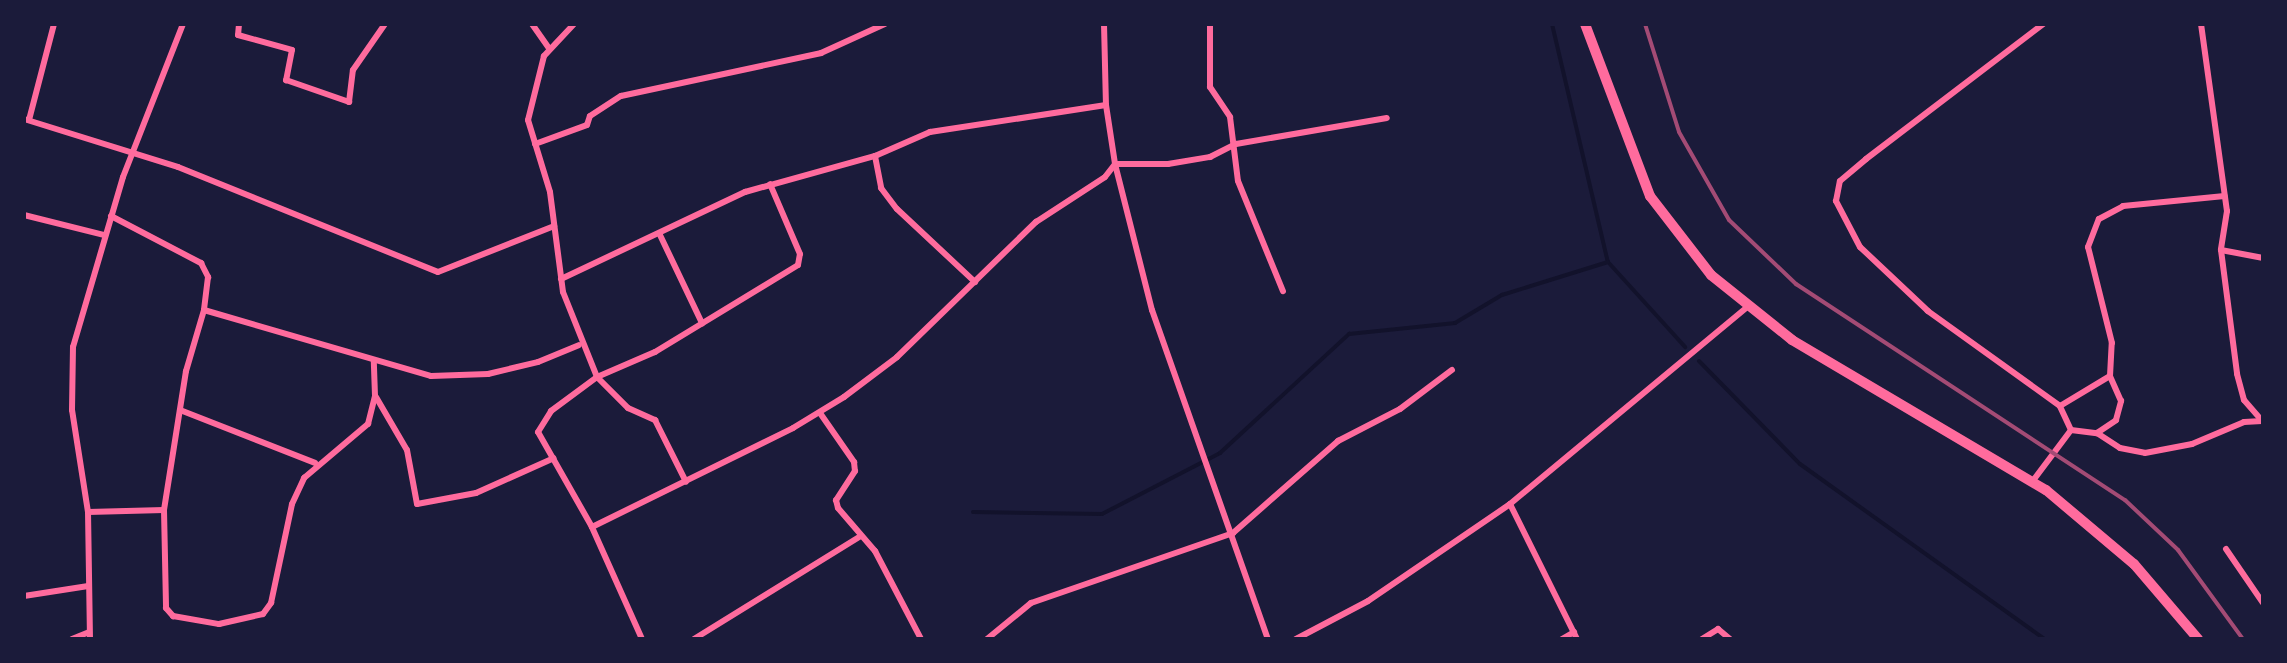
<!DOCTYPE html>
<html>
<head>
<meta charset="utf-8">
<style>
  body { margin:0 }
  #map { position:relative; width:2287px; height:663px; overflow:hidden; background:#1b1b3a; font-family:Helvetica,sans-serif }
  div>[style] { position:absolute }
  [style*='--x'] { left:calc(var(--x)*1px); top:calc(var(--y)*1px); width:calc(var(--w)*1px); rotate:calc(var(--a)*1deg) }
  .stream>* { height:4px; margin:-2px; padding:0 2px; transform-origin:2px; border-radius:2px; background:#12122b }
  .minor>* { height:6px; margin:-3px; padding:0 3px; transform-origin:3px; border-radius:3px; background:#ff6b9d }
  .trunk>* { height:10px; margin:-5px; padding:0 5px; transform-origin:5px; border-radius:5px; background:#ff6b9d }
  .rail>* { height:4px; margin:-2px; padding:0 2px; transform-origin:2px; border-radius:2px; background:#a44b75 }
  span { translate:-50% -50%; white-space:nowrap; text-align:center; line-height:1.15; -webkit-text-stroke:6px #1b1b3a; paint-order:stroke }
  .frame { position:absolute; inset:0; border:26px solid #1b1b3a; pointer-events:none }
</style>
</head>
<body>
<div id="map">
  <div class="stream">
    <i style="--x:1552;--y:24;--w:244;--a:76.8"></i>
    <i style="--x:1608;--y:262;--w:115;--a:47.8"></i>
    <i style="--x:1699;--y:361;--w:144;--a:45.6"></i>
    <i style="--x:1800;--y:464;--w:300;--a:35.6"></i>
    <i style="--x:973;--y:512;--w:129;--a:0.9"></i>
    <i style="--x:1102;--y:514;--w:133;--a:-27.3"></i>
    <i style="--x:1220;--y:453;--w:176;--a:-42.7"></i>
    <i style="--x:1349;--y:334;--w:107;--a:-5.9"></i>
    <i style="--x:1455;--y:323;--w:55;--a:-30.8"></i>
    <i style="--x:1502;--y:295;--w:111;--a:-17.3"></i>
  </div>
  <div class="minor">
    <i style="--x:239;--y:24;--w:11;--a:95"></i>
    <i style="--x:238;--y:35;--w:56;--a:15.5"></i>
    <i style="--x:292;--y:50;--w:31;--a:101"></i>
    <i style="--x:286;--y:80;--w:67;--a:19.2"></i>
    <i style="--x:349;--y:102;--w:32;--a:-83"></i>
    <i style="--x:353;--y:70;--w:56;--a:-55.2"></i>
    <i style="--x:532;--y:24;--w:29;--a:55"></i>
    <i style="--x:574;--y:24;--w:44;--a:133.2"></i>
    <i style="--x:544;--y:56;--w:66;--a:104"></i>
    <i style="--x:528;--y:120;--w:75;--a:73"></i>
    <i style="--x:550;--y:192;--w:101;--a:82.6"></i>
    <i style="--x:563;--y:292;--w:92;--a:68.2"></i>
    <i style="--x:597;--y:377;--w:44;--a:45"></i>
    <i style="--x:628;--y:408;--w:30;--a:24"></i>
    <i style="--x:655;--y:420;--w:69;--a:63.4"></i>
    <i style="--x:1104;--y:24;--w:81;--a:88.6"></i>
    <i style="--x:1106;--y:105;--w:60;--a:81.3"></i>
    <i style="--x:1115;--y:164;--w:151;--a:75.8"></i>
    <i style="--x:1152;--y:310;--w:349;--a:70.6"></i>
    <i style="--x:1210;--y:24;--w:63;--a:90"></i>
    <i style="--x:1210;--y:87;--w:36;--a:56"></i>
    <i style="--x:1230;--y:117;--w:64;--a:82.9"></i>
    <i style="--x:1238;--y:181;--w:119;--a:67.8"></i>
    <i style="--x:2201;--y:24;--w:189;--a:82.1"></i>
    <i style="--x:2227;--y:211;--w:39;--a:99"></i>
    <i style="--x:2221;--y:250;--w:125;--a:82.6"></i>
    <i style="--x:2237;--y:374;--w:27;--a:75"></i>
    <i style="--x:2244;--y:400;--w:28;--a:49"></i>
    <i style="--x:24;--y:119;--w:161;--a:17.3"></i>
    <i style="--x:178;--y:167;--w:280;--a:22"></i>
    <i style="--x:438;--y:272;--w:125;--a:-21.6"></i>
    <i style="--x:29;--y:120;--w:99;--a:-75.4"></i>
    <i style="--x:535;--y:144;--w:55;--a:-20.1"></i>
    <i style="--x:587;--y:125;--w:9;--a:-72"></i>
    <i style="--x:590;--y:116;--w:37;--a:-33"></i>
    <i style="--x:621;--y:96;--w:205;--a:-12.1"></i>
    <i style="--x:821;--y:53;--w:70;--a:-24.4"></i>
    <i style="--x:875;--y:156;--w:33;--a:79"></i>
    <i style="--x:881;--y:188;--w:26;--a:53"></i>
    <i style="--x:897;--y:209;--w:107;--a:43.1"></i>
    <i style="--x:24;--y:215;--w:82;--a:14"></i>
    <i style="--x:111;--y:216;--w:102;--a:27.6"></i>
    <i style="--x:201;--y:263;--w:16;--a:63"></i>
    <i style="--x:208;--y:277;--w:33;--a:97"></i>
    <i style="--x:204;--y:310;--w:64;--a:106.4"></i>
    <i style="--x:186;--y:371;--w:141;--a:99"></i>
    <i style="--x:164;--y:510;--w:98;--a:88.8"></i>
    <i style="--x:166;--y:608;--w:11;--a:49"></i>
    <i style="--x:173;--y:616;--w:47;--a:9.9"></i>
    <i style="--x:219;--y:624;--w:45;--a:-12.8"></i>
    <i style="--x:263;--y:614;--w:14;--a:-54"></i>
    <i style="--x:271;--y:603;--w:101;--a:-78"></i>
    <i style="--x:292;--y:504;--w:29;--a:-65"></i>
    <i style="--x:304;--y:478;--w:84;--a:-40.2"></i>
    <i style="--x:368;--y:424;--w:29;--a:-76"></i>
    <i style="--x:375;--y:396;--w:35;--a:-92"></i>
    <i style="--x:660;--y:235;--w:98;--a:64.5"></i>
    <i style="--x:2221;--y:250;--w:43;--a:10.8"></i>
    <i style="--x:561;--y:279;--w:204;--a:-25.3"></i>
    <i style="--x:745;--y:192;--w:135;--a:-15.5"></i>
    <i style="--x:875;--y:156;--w:60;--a:-23.6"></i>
    <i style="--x:930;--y:132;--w:178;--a:-8.7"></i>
    <i style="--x:204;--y:310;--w:236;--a:16.2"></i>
    <i style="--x:431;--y:376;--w:57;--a:-2"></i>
    <i style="--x:488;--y:374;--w:51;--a:-13.5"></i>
    <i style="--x:538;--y:362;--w:44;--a:-22.5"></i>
    <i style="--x:376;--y:397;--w:61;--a:59.7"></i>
    <i style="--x:407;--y:450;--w:55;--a:79.5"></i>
    <i style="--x:417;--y:504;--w:60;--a:-10.6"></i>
    <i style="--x:476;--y:493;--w:85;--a:-24.2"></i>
    <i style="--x:2060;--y:406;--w:58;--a:-31"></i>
    <i style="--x:2110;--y:376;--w:33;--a:-87"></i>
    <i style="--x:2112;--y:343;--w:99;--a:-104"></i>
    <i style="--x:2088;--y:247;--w:30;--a:-69"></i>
    <i style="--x:2099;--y:219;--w:27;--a:-28"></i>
    <i style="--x:2123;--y:206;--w:102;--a:-5.6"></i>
    <i style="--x:180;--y:410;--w:145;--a:21.4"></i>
    <i style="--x:820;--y:413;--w:60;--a:55.2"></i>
    <i style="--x:854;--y:462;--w:9;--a:84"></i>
    <i style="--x:855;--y:471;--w:35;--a:123"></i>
    <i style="--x:836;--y:500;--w:8;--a:76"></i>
    <i style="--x:838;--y:508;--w:57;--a:49.3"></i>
    <i style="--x:875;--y:551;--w:99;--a:62.4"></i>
    <i style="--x:2071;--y:430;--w:26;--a:7"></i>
    <i style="--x:2097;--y:433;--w:23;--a:-34"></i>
    <i style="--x:2116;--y:420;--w:20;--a:-75"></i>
    <i style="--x:2121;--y:401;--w:27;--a:-114"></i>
    <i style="--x:2097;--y:433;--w:27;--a:33"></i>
    <i style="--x:2120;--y:448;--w:25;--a:11"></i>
    <i style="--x:2145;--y:453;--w:48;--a:-10.8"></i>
    <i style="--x:2192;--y:444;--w:56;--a:-22.9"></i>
    <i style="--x:2244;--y:422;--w:18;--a:-3"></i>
    <i style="--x:2032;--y:482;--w:65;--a:-53.1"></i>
    <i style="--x:2071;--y:430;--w:26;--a:-115"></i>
    <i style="--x:2060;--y:406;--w:163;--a:-144.3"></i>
    <i style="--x:1928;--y:311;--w:93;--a:-136.7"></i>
    <i style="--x:1860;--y:247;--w:52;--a:-117.6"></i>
    <i style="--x:1836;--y:201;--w:20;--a:-79"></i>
    <i style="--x:1840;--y:181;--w:34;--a:-40"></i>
    <i style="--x:1866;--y:159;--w:223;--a:-37.3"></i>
    <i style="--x:1510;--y:504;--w:151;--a:63.6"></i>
    <i style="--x:88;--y:512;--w:76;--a:-1.5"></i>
    <i style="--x:592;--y:527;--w:224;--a:-26.2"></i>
    <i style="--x:793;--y:428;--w:60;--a:-31.3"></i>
    <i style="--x:844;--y:397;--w:66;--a:-37"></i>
    <i style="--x:897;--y:357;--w:194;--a:-44.2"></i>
    <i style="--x:1036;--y:222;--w:82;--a:-33.1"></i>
    <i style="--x:1105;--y:177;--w:16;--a:-52"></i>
    <i style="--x:1115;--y:164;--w:53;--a:0"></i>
    <i style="--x:1168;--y:164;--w:43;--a:-9.5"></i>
    <i style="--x:1210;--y:157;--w:29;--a:-27"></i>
    <i style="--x:1236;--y:144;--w:153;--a:-9.8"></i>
    <i style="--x:2226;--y:549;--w:65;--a:55.6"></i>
    <i style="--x:24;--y:596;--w:65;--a:-8.9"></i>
    <i style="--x:72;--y:639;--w:18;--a:-22"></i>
    <i style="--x:90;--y:639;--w:127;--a:-90.9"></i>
    <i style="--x:88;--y:512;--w:103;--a:-98.9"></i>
    <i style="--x:72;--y:410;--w:63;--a:-89.1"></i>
    <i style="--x:73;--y:347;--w:177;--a:-73.6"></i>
    <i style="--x:123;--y:177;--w:164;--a:-68.6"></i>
    <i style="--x:642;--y:639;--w:123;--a:-114.1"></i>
    <i style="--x:592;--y:527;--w:109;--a:-119.6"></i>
    <i style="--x:538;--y:432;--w:25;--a:-58"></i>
    <i style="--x:551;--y:411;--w:57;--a:-36.5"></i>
    <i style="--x:597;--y:377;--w:63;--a:-23.3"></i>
    <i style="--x:655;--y:352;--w:167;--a:-31.3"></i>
    <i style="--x:798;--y:265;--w:11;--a:-80"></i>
    <i style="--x:800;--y:254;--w:76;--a:-113.2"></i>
    <i style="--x:694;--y:639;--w:196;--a:-31.7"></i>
    <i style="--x:987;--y:639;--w:57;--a:-39.3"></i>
    <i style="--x:1031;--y:603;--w:214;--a:-19.1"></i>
    <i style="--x:1233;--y:533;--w:140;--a:-41.2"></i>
    <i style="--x:1338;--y:441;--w:70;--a:-27.3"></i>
    <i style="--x:1400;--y:409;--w:65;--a:-36.9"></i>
    <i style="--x:1296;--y:639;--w:81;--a:-27.8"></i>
    <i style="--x:1368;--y:601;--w:172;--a:-34.3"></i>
    <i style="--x:1510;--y:504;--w:308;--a:-39.7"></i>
    <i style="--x:1562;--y:639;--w:14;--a:-30"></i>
    <i style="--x:1702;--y:639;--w:19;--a:-32"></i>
    <i style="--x:1718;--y:629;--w:16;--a:40"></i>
  </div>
  <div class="trunk">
    <i style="--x:1585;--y:24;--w:184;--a:69.3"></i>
    <i style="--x:1650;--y:196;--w:100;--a:52.3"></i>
    <i style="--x:1711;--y:275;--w:104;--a:38.7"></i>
    <i style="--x:1792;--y:340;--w:295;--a:30.6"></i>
    <i style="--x:2046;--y:490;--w:115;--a:40.1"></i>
    <i style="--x:2134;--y:564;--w:99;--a:49.5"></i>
  </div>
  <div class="rail">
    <i style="--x:1645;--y:24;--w:113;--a:72.5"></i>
    <i style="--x:1679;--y:132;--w:101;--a:60.4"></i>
    <i style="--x:1729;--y:220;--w:93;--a:43.7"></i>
    <i style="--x:1796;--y:284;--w:394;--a:33.3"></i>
    <i style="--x:2125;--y:500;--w:73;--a:43.3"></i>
    <i style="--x:2178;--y:550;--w:110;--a:53.9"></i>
  </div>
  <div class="frame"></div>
</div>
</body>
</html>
